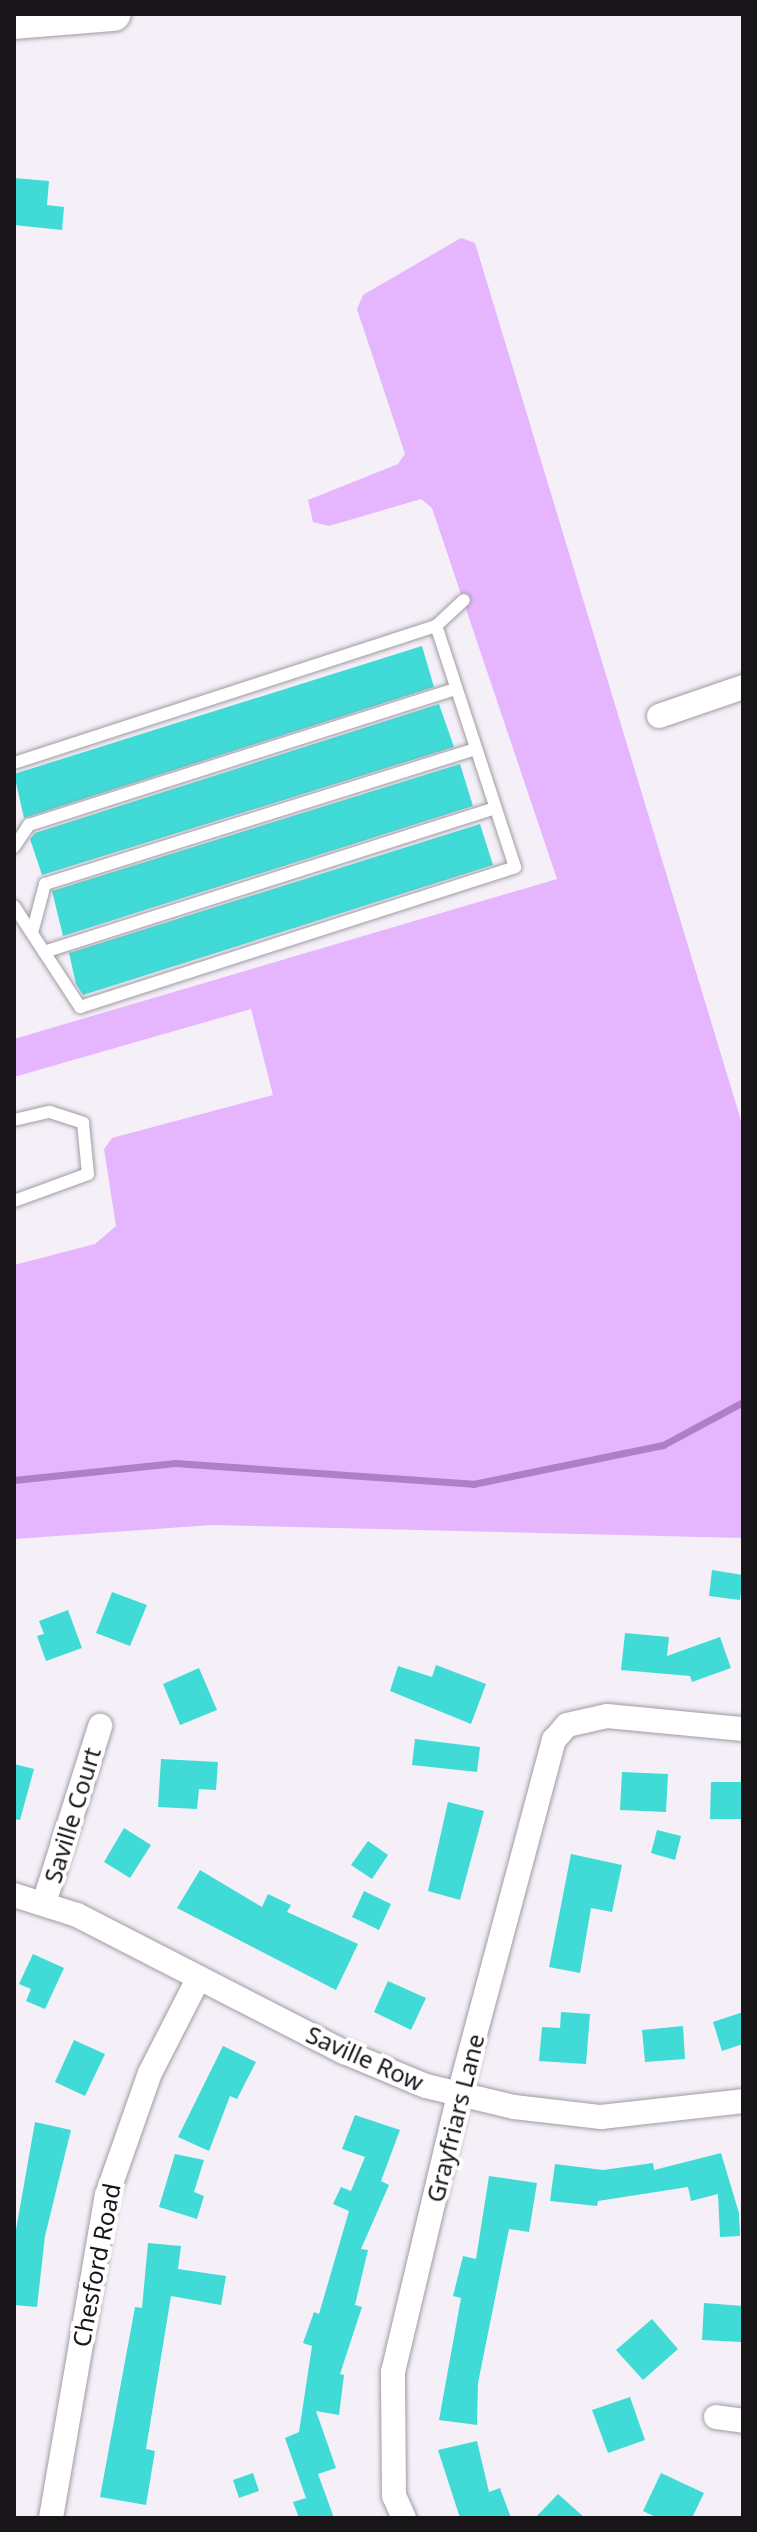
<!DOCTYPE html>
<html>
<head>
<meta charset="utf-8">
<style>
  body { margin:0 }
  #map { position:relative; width:757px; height:2532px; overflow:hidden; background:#f5eff8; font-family:"Noto Sans",sans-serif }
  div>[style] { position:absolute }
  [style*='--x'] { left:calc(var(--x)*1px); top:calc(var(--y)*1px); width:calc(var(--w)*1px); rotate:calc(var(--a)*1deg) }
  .green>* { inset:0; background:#e5b6fd }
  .stream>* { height:7px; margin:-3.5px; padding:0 3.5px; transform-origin:3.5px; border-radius:3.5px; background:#b17cca }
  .building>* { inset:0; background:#40dbd7 }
  .roads { filter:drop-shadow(0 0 2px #a09ba3) drop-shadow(0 0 2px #a09ba3) }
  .service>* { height:12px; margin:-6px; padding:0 6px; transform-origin:6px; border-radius:6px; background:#fff }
  .minor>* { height:24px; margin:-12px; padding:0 12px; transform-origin:12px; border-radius:12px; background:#fff }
  .secondary>* { height:34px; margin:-17px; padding:0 17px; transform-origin:17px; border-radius:17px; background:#fff }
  span { translate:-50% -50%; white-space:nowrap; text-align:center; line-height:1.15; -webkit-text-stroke:8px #fff; paint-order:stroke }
  .street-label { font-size:24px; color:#181619 }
  .frame { position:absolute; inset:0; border:16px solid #181619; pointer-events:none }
</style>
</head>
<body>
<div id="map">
  <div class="green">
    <i style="clip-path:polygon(461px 238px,475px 243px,743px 1127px,743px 1538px,212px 1525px,14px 1539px,14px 1265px,95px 1244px,116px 1226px,104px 1149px,112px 1138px,273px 1095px,251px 1009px,14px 1077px,14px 1039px,557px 879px,432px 508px,421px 499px,329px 526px,313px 522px,308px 500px,398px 464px,405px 454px,357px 309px,363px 295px)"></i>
  </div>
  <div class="stream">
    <i style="--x:14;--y:1480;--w:162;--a:-6"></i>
    <i style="--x:175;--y:1463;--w:299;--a:4"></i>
    <i style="--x:473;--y:1484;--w:194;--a:-11.6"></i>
    <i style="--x:663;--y:1445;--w:91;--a:-28.3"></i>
  </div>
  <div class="building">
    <i style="clip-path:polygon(14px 178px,49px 181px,47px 205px,64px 207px,62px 230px,14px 225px)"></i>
    <i style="clip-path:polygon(422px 646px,434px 687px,24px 818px,14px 774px)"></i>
    <i style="clip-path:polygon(439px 704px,454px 747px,42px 875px,30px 839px,35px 833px)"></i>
    <i style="clip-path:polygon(460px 764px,473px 806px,63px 936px,52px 891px)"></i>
    <i style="clip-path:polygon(480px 824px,493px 865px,83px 995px,76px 984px,69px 953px)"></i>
    <i style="clip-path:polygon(712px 1570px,743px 1575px,740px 1600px,709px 1596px)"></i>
    <i style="clip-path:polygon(112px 1592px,147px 1605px,130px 1646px,96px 1633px)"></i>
    <i style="clip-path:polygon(68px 1610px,82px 1648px,46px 1661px,37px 1636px,44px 1634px,39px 1621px)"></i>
    <i style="clip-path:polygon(625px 1633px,669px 1637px,667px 1656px,720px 1637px,731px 1668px,692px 1682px,690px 1676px,621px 1670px)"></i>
    <i style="clip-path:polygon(436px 1665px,486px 1684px,471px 1724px,390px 1691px,398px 1666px,432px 1677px)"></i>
    <i style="clip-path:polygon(199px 1668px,217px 1710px,180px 1725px,163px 1684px)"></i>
    <i style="clip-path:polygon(415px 1739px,480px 1747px,477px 1772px,412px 1765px)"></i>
    <i style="clip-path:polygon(161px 1759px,218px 1762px,216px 1790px,199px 1789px,197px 1809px,158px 1807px)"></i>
    <i style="clip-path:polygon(14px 1764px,34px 1769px,20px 1820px,14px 1819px)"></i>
    <i style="clip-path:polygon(622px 1772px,668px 1774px,666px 1812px,620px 1810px)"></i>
    <i style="clip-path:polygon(711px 1782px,743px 1782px,743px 1819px,710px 1819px)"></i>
    <i style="clip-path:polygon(448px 1802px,484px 1811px,460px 1900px,428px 1891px)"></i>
    <i style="clip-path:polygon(124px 1828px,151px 1845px,130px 1878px,104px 1862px)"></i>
    <i style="clip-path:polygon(657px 1830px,681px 1836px,675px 1860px,651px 1853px)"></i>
    <i style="clip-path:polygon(368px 1841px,388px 1855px,372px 1879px,351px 1865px)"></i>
    <i style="clip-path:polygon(571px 1854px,622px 1865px,612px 1912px,591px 1908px,580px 1973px,549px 1967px)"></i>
    <i style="clip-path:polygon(200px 1870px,262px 1907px,268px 1894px,291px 1905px,287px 1912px,358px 1944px,336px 1990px,177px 1908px)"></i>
    <i style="clip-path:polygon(364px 1891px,391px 1904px,379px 1930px,352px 1917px)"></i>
    <i style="clip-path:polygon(33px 1954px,64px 1968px,45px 2009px,26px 2001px,31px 1989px,19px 1984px)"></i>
    <i style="clip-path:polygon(388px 1981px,426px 1998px,411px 2030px,374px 2012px)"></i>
    <i style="clip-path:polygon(561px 2012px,590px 2014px,586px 2064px,539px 2061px,542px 2027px,560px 2028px)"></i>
    <i style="clip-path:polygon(743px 2012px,743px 2044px,722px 2051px,713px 2022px)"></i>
    <i style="clip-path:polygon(683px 2026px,685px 2059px,645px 2062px,642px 2030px)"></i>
    <i style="clip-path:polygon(74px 2040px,105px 2054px,85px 2096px,55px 2082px)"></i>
    <i style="clip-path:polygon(223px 2046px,256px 2062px,237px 2099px,230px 2096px,209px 2151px,178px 2137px)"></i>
    <i style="clip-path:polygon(355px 2115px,400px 2130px,381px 2181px,389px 2185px,361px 2249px,368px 2250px,355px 2305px,362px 2307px,340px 2374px,344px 2375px,339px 2415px,316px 2411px,336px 2468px,318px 2474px,334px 2518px,299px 2518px,293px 2502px,306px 2498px,285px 2438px,299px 2432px,312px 2346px,303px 2343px,314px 2312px,319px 2314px,349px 2211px,333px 2204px,341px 2187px,351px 2191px,365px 2157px,342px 2149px)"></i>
    <i style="clip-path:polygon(35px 2122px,71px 2130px,45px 2236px,37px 2307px,14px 2305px,14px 2241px)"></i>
    <i style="clip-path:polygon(721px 2153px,739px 2213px,740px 2236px,720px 2237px,718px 2194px,691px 2201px,688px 2187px,598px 2201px,597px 2206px,550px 2201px,555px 2164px,603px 2170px,653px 2163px,654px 2170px)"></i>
    <i style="clip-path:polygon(175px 2154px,204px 2160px,194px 2192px,204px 2196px,197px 2219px,159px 2207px)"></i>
    <i style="clip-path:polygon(489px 2176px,537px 2183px,529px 2232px,509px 2229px,478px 2383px,477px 2425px,439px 2420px,461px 2298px,453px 2296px,463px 2256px,476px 2259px)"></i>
    <i style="clip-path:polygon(148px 2243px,181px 2246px,178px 2269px,226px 2276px,221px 2305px,171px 2296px,146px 2449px,155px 2451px,146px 2505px,100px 2497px,135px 2307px,142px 2308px)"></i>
    <i style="clip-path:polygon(704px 2303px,743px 2306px,741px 2342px,702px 2340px)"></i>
    <i style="clip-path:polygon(652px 2319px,678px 2349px,643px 2380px,616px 2350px)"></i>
    <i style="clip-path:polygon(630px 2397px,645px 2440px,608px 2453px,592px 2410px)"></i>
    <i style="clip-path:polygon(477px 2441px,489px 2492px,500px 2488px,511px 2518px,460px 2518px,438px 2450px)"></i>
    <i style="clip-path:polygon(253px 2473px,259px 2491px,239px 2498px,233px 2480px)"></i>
    <i style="clip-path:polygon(661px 2473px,704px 2493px,692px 2518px,658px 2518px,643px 2511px)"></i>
    <i style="clip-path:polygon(558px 2494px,585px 2518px,535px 2518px)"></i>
  </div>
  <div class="roads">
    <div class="service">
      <i style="--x:14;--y:763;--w:444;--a:-18"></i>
      <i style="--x:436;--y:626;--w:38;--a:-43"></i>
      <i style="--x:14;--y:847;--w:27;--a:-56"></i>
      <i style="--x:29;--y:825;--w:448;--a:-17.7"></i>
      <i style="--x:14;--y:906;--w:121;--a:56.8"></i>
      <i style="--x:80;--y:1007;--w:457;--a:-17.8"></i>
      <i style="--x:515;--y:867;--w:254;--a:-108.1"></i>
      <i style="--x:32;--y:933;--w:51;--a:-75.1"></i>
      <i style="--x:45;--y:884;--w:452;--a:-17.4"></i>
      <i style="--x:44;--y:952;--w:473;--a:-17.7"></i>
      <i style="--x:14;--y:1120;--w:37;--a:-13"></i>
      <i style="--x:50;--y:1112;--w:35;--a:18"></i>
      <i style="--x:83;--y:1123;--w:51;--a:84.4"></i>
      <i style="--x:88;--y:1174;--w:79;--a:160"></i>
    </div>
    <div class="minor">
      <i style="--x:659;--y:716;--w:89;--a:-19"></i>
      <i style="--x:14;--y:1895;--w:66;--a:17.6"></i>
      <i style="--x:77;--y:1915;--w:300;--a:27.2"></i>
      <i style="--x:344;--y:2052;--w:89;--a:22.5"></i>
      <i style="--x:426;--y:2086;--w:90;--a:13.4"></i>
      <i style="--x:514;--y:2107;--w:88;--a:6.6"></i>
      <i style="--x:601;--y:2117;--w:143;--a:-6.4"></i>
      <i style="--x:44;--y:1903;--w:186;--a:-72.4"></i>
      <i style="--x:716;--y:2417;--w:27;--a:8"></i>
      <i style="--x:51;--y:2518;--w:328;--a:-80.2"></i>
      <i style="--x:107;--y:2195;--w:129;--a:-70.6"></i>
      <i style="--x:150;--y:2073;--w:106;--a:-62.9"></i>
      <i style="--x:404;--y:2518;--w:24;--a:-114"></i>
      <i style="--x:394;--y:2496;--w:124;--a:-90.5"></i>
      <i style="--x:393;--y:2372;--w:286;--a:-76.6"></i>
      <i style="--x:459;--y:2094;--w:367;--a:-75"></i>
      <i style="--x:554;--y:1740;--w:20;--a:-49"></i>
      <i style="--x:567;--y:1725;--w:41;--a:-12.7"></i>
      <i style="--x:607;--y:1716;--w:137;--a:5.5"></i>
    </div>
    <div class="secondary">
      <i style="--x:14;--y:22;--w:100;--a:-4.6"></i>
    </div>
  </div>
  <div class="street-label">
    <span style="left:72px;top:1815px;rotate:-73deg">Saville Court</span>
    <span style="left:365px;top:2058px;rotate:24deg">Saville Row</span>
    <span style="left:455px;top:2118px;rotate:-76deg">Grayfriars Lane</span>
    <span style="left:96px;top:2265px;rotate:-79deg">Chesford Road</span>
  </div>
  <div class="frame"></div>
</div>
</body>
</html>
